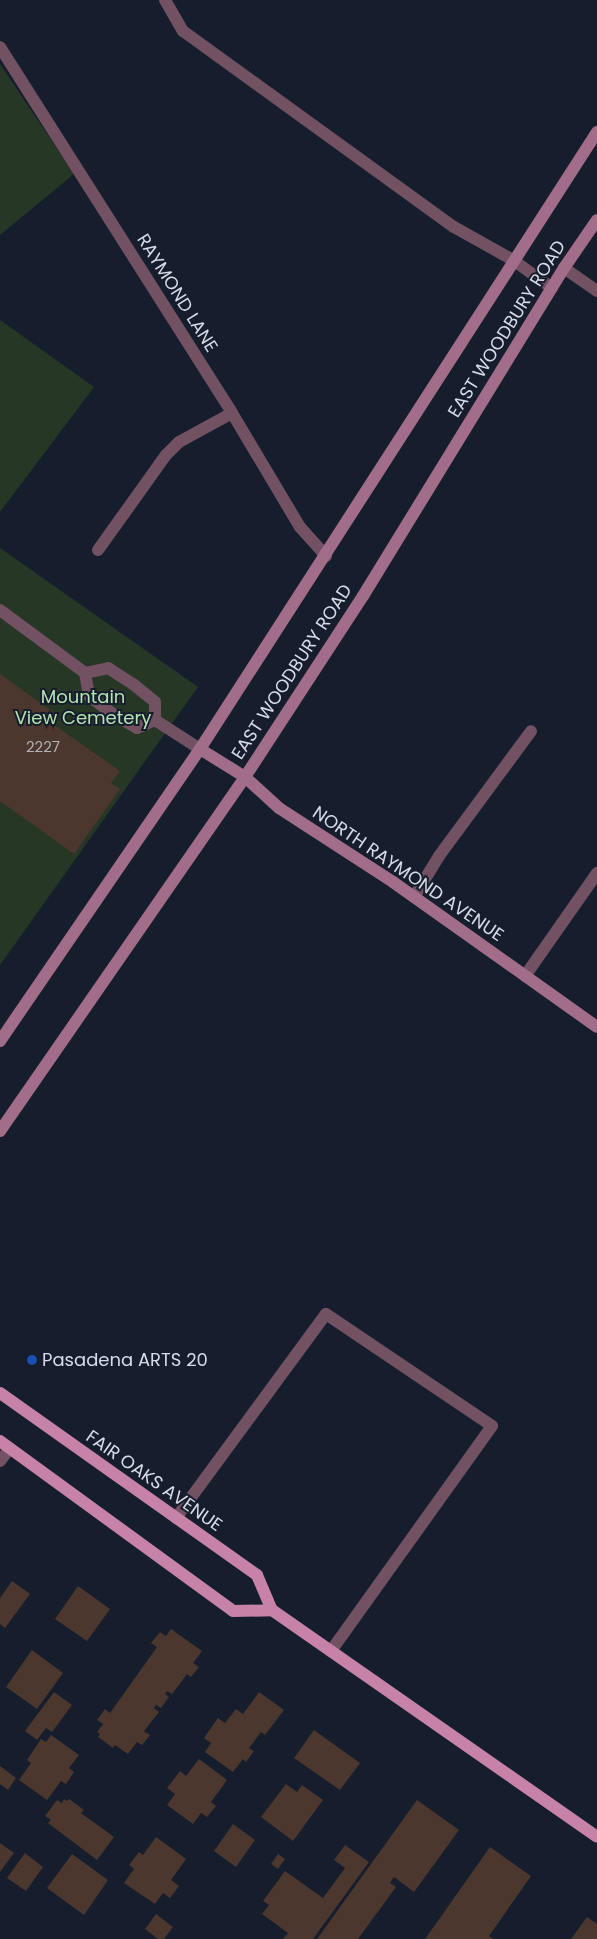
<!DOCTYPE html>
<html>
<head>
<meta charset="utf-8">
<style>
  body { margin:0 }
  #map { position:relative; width:597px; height:1939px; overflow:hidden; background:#161d2d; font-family:Poppins,sans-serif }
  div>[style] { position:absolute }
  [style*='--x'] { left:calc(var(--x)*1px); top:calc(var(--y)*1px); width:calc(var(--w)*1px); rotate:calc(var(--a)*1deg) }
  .green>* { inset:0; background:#273726 }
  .building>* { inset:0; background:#4b372e }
  .lane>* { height:12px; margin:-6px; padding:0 6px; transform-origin:6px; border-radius:6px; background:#715162 }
  .street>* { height:12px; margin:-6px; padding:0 6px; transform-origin:6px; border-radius:6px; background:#715162 }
  .secondary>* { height:12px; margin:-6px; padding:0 6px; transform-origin:6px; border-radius:6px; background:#a16d89 }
  .primary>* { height:12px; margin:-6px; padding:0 6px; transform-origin:6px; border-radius:6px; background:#c683a7 }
  .dots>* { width:14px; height:14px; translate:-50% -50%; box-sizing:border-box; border:2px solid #161d2d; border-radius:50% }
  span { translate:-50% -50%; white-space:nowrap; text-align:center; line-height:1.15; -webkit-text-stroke:4px #161d2d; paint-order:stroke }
  .number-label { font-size:15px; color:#b3b3b9 }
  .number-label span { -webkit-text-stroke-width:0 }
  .street-label { font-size:18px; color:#d6dce7 }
  .park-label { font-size:18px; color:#b5e3b3 }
  .poi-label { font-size:18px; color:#d6dce7 }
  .left { translate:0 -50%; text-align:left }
</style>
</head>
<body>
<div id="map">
  <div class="green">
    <i style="clip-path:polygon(0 64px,74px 174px,0 235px)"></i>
    <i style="clip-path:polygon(0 320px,94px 387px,0 512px)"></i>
    <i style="clip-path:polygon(0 548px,198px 687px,0 965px)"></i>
  </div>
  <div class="building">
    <i style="clip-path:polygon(0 674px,56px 714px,50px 722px,120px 771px,111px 783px,120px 789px,74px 854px,0 801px)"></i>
    <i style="clip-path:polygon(12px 1581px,30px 1594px,5px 1628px,0 1624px,0 1598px)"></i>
    <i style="clip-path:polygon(78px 1586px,110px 1609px,87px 1641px,55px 1619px)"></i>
    <i style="clip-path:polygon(171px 1629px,202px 1651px,193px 1663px,199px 1667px,191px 1677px,187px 1674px,172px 1694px,167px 1691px,165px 1694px,169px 1697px,161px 1708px,156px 1705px,154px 1708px,159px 1712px,144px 1731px,150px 1735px,142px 1745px,137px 1742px,128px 1754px,115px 1745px,113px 1748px,98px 1737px,100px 1734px,97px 1732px,103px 1724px,97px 1720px,105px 1709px,110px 1713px,157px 1647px,151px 1643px,160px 1632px,166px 1636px)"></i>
    <i style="clip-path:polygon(32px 1650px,63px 1673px,37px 1709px,6px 1687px)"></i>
    <i style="clip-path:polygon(54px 1692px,72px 1705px,52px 1732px,46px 1728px,37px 1740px,25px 1731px)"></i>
    <i style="clip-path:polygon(259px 1692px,284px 1710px,265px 1735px,261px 1732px,249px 1748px,254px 1751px,246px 1762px,243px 1759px,233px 1772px,205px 1752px,211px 1743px,204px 1738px,218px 1718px,225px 1723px,236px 1709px,243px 1714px)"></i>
    <i style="clip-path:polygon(314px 1730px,360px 1763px,340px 1790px,294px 1758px)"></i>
    <i style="clip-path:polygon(51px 1735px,79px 1755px,69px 1768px,74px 1772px,66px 1784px,61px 1781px,47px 1800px,19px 1780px,31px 1763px,27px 1760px,41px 1739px,46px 1742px)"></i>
    <i style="clip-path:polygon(199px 1759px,227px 1780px,211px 1802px,216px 1806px,207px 1817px,201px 1813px,193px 1824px,167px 1805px,175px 1794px,167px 1788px,180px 1771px,186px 1776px)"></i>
    <i style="clip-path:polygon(0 1766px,16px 1778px,8px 1790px,0 1784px)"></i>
    <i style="clip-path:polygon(286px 1784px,297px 1792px,302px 1785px,323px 1800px,293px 1841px,261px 1817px)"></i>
    <i style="clip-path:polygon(64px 1799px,67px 1801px,69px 1799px,84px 1810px,81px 1813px,114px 1837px,97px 1860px,48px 1823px,51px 1820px,45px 1816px,57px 1800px,62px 1803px)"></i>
    <i style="clip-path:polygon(417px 1800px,459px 1830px,414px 1892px,394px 1877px,390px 1883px,396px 1887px,358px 1939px,317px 1939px)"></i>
    <i style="clip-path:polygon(233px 1824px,255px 1840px,236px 1867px,214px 1851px)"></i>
    <i style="clip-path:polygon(156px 1837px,186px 1859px,171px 1880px,179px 1886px,170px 1898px,163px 1893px,155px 1904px,124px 1883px,134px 1869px,129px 1865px,139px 1852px,143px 1855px)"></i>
    <i style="clip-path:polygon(0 1843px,14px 1853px,0 1872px)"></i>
    <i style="clip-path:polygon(345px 1845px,369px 1862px,313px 1939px,283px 1939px,288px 1933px,262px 1914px,269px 1905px,263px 1901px,285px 1871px,323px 1898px,345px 1868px,334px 1860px)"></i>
    <i style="clip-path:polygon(490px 1847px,531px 1876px,489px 1936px,493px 1939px,425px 1939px)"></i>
    <i style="clip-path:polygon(25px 1853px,43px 1867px,26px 1891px,7px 1878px)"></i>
    <i style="clip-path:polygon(72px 1854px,108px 1880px,84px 1915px,47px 1888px)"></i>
    <i style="clip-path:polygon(278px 1854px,285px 1859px,278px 1869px,271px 1864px)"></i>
    <i style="clip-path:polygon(156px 1914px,173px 1927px,164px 1939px,158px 1939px,145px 1929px)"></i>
    <i style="clip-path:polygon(587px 1917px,597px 1924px,597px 1939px,571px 1939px)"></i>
  </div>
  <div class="lane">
    <i style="--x:165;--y:0;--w:36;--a:60"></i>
    <i style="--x:183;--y:31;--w:334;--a:35.9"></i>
    <i style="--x:454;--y:227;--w:68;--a:29.2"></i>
    <i style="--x:513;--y:260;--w:48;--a:35.7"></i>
    <i style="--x:98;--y:550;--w:117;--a:-54.4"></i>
    <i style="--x:166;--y:455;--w:18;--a:-45"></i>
    <i style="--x:179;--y:442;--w:60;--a:-28.7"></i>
    <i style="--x:0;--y:610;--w:106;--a:36.5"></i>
    <i style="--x:85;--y:673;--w:23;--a:80"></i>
    <i style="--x:89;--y:696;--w:30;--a:37"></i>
    <i style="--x:113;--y:714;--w:28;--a:30"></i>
    <i style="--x:137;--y:728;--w:20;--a:-24"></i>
    <i style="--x:85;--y:673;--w:24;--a:-12"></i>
    <i style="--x:108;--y:668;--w:30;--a:33"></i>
    <i style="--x:133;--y:684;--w:28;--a:39"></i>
    <i style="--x:155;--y:702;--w:18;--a:90"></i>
    <i style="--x:155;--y:720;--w:54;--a:32.8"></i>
    <i style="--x:414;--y:897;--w:48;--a:-58.6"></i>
    <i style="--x:439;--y:856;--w:155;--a:-53.6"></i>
    <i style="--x:525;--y:976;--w:126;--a:-55"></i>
    <i style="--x:0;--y:1461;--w:16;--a:-52"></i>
    <i style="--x:176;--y:1518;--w:253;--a:-53.7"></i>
    <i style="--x:326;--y:1314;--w:200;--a:34"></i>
    <i style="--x:492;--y:1426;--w:277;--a:125.6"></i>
  </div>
  <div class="street">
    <i style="--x:0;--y:47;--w:433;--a:57.6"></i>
    <i style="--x:232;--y:413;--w:133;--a:59.2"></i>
    <i style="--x:300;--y:527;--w:39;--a:48"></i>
    <i style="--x:564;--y:268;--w:40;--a:34.9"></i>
  </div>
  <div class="secondary">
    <i style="--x:200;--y:749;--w:53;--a:31.9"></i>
    <i style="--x:245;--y:777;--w:46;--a:42.4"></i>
    <i style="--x:279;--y:808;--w:136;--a:33"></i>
    <i style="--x:393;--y:882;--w:250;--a:35.4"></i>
    <i style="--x:0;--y:1041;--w:354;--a:-55.6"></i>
    <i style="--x:200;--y:749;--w:734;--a:-57.24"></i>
    <i style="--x:0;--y:1131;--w:431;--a:-55.3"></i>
    <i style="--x:245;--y:777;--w:216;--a:-56.9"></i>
    <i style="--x:363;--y:596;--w:385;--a:-58.5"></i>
    <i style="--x:564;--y:268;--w:58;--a:-55.5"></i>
  </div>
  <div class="primary">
    <i style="--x:0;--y:1393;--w:315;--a:35.3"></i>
    <i style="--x:257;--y:1575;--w:38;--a:67"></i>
    <i style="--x:272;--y:1610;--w:396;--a:34.9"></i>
    <i style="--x:0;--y:1441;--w:288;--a:36.1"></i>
    <i style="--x:233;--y:1611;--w:39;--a:-1"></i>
  </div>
  <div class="dots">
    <i style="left:32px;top:1360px;background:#1a4fb4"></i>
  </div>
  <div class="number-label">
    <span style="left:43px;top:747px">2227</span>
  </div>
  <div class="street-label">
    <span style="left:177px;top:293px;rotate:58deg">RAYMOND LANE</span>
    <span style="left:507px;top:329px;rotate:-58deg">EAST WOODBURY ROAD</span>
    <span style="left:292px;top:672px;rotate:-57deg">EAST WOODBURY ROAD</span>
    <span style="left:408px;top:874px;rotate:34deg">NORTH RAYMOND AVENUE</span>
    <span style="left:154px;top:1481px;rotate:35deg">FAIR OAKS AVENUE</span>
  </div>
  <div class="park-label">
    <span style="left:83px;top:708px">Mountain<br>View Cemetery</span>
  </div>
  <div class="poi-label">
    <span class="left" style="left:42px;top:1360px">Pasadena ARTS 20</span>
  </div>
</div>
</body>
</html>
